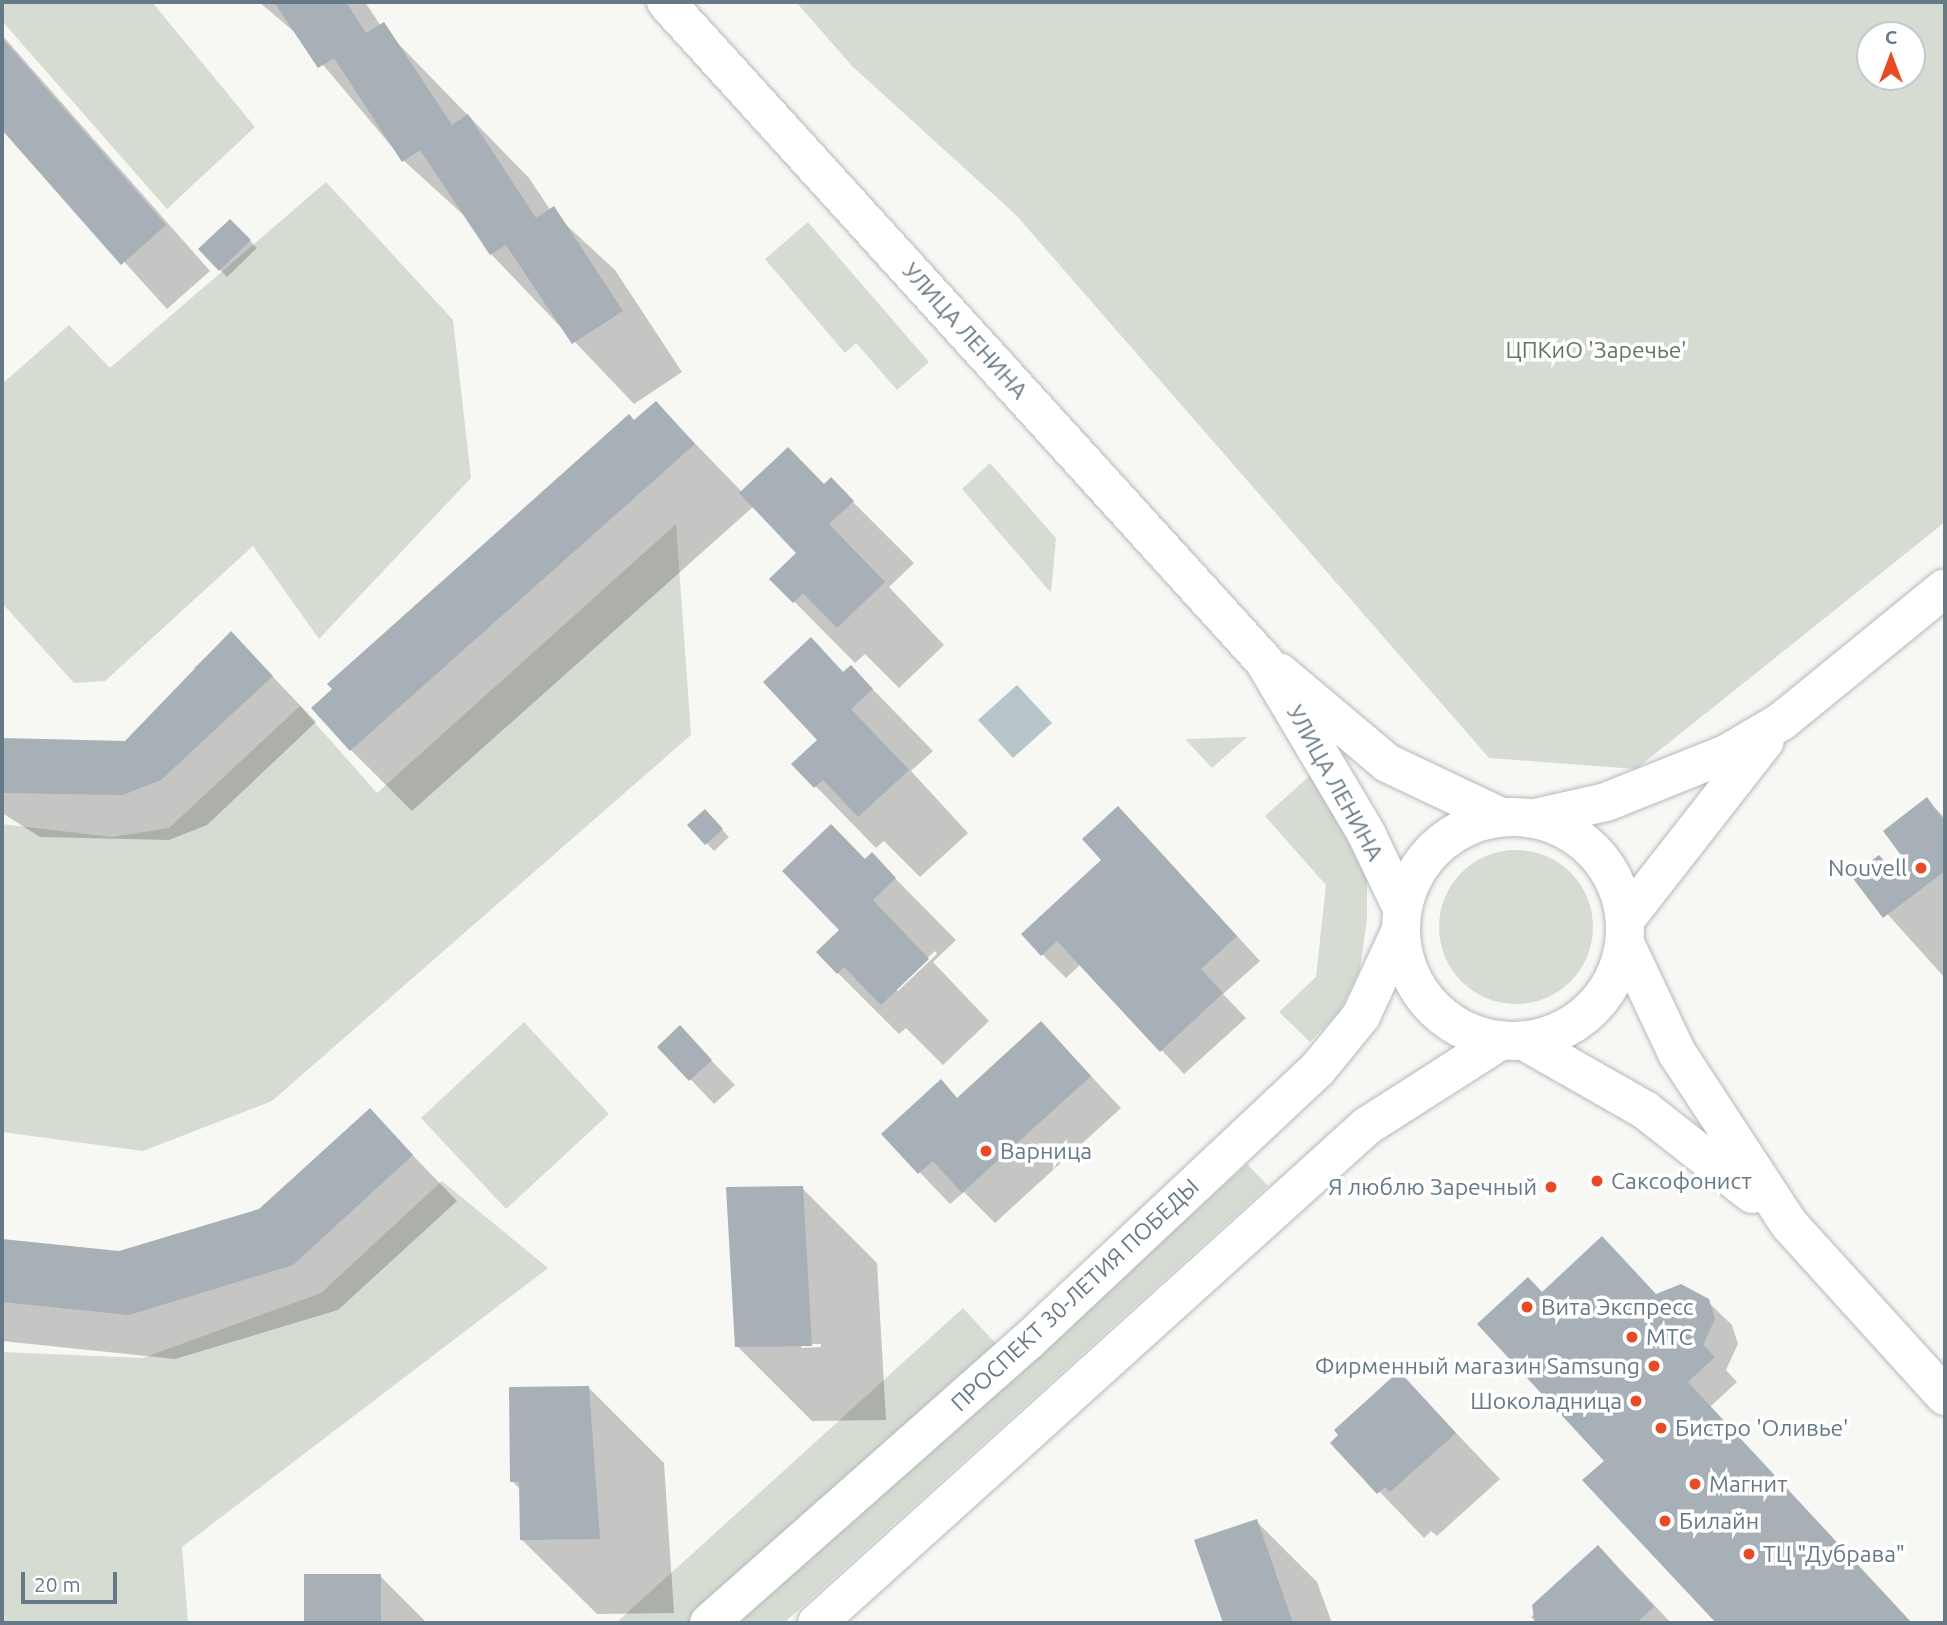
<!DOCTYPE html>
<html>
<head>
<meta charset="utf-8">
<style>
  body { margin:0 }
  #map { position:relative; width:1947px; height:1625px; overflow:hidden; background:#f7f7f4; font-family:Ubuntu,sans-serif }
  div>[style] { position:absolute }
  [style*='--x'] { left:calc(var(--x)*1px); top:calc(var(--y)*1px); width:calc(var(--w)*1px); rotate:calc(var(--a)*1deg) }
  .green>* { inset:0; background:#d7dcd3 }
  .round { border-radius:50% }
  .water>* { inset:0; background:#b7c5c8 }
  .shadow>* { inset:0; background:#0003 }
  .building>* { inset:0; background:#a7b0b6 }
  .roads { filter:drop-shadow(0 0 2px #b3b9bd) drop-shadow(0 0 2px #b3b9bd) }
  .secondary>* { height:38px; margin:-19px; padding:0 19px; transform-origin:19px; border-radius:19px; background:#fff }
  .secondary>.ring { margin:-19px; padding:0; box-sizing:content-box; background:none; border:38px solid #fff; border-radius:50% }
  .dots>* { width:19px; height:19px; translate:-50% -50%; box-sizing:border-box; border:4px solid #fff; border-radius:50% }
  span { translate:-50% -50%; white-space:nowrap; text-align:center; line-height:1.15; -webkit-text-stroke:7px #fff; paint-order:stroke }
  .street-label { font-size:23px; color:#667986 }
  .park-label { font-size:23px; color:#667861 }
  .poi-label { font-size:23px; color:#667986 }
  .right { translate:-100% -50%; text-align:right }
  .left { translate:0 -50%; text-align:left }
  .frame { position:absolute; inset:0; border:4px solid #667986; pointer-events:none }
  .north { position:absolute; left:1856px; top:21px; width:70px; height:70px; box-sizing:border-box; background:#fff; border:2px solid #c2c9cf; border-radius:50%; rotate:0deg; font-size:19px; font-weight:700; line-height:28px; text-align:center; color:#667986 }
  .north::after { content:''; display:block; margin:auto; width:24px; height:32px; background:#e74a25; clip-path:polygon(50% 0,100% 100%,50% 72%,0 100%) }
  .scale { position:absolute; left:21px; top:1572px; width:96px; height:32px; box-sizing:border-box; border:4px solid #667986; border-top:0; padding-left:9px; font-size:21px; line-height:24px; white-space:nowrap; color:#667986; -webkit-text-stroke:5px #fff; paint-order:stroke }
</style>
</head>
<body>
<div id="map">
  <div class="green">
    <i style="clip-path:polygon(2px 2px,152px 2px,255px 127px,167px 209px,2px 21px)"></i>
    <i style="clip-path:polygon(evenodd,796px 2px,1945px 2px,1945px 522px,1636px 769px,1489px 758px,1016px 215px,853px 67px,796px 2px,1870px 35px,1912px 35px,1912px 77px,1870px 77px,1870px 35px)"></i>
    <i style="clip-path:polygon(326px 182px,453px 320px,471px 478px,319px 639px,253px 546px,105px 681px,74px 683px,2px 603px,2px 384px,69px 325px,110px 368px)"></i>
    <i style="clip-path:polygon(808px 222px,929px 362px,897px 390px,856px 343px,845px 353px,765px 259px)"></i>
    <i style="clip-path:polygon(990px 463px,1056px 538px,1051px 593px,962px 489px)"></i>
    <i style="clip-path:polygon(676px 524px,691px 735px,272px 1101px,143px 1151px,2px 1132px,2px 824px,112px 837px,169px 828px,300px 706px,377px 793px)"></i>
    <i style="clip-path:polygon(1247px 737px,1212px 768px,1185px 739px)"></i>
    <i style="clip-path:polygon(1316px 770px,1367px 871px,1367px 919px,1360px 969px,1340px 1011px,1310px 1042px,1279px 1012px,1316px 977px,1326px 885px,1265px 816px)"></i>
    <i class="round" style="left:1439px;top:850px;width:154px;height:154px"></i>
    <i style="clip-path:polygon(524px 1022px,609px 1114px,506px 1209px,421px 1118px)"></i>
    <i style="clip-path:polygon(1247px 1164px,1268px 1186px,784px 1623px,739px 1623px)"></i>
    <i style="clip-path:polygon(442px 1181px,548px 1268px,182px 1547px,188px 1623px,2px 1623px,2px 1352px,143px 1358px,321px 1293px)"></i>
    <i style="clip-path:polygon(963px 1308px,999px 1347px,690px 1623px,616px 1623px)"></i>
  </div>
  <div class="water">
    <i style="clip-path:polygon(1017px 685px,1052px 723px,1013px 758px,978px 720px)"></i>
  </div>
  <div class="shadow">
    <i style="clip-path:polygon(259px 2px,365px 2px,381px 26px,529px 178px,551px 211px,615px 270px,682px 372px,634px 404px,491px 254px,468px 219px,403px 160px,298px 35px)"></i>
    <i style="clip-path:polygon(2px 35px,210px 271px,167px 309px,2px 127px)"></i>
    <i style="clip-path:polygon(230px 221px,257px 248px,227px 277px,200px 249px)"></i>
    <i style="clip-path:polygon(656px 403px,742px 492px,824px 486px,831px 480px,914px 563px,889px 587px,944px 645px,899px 688px,865px 654px,855px 663px,772px 579px,799px 553px,754px 506px,412px 811px,351px 750px)"></i>
    <i style="clip-path:polygon(231px 633px,316px 722px,207px 825px,169px 840px,40px 837px,2px 813px,2px 740px,125px 742px,199px 673px,194px 668px)"></i>
    <i style="clip-path:polygon(811px 640px,844px 673px,851px 667px,933px 751px,911px 771px,968px 833px,920px 877px,884px 841px,876px 848px,794px 764px,819px 740px)"></i>
    <i style="clip-path:polygon(1927px 800px,1945px 818px,1945px 978px,1854px 877px,1891px 869px,1906px 858px)"></i>
    <i style="clip-path:polygon(705px 811px,729px 837px,714px 851px,689px 825px)"></i>
    <i style="clip-path:polygon(1142px 832px,1260px 961px,1223px 994px,1246px 1018px,1184px 1074px,1081px 964px,1066px 978px,1042px 954px,1104px 860px)"></i>
    <i style="clip-path:polygon(evenodd,872px 855px,956px 940px,933px 962px,989px 1021px,943px 1065px,906px 1028px,899px 1034px,838px 973px,841px 930px,872px 855px,935px 951px,937px 954px,898px 991px,895px 989px,935px 951px)"></i>
    <i style="clip-path:polygon(1041px 1023px,1121px 1108px,995px 1223px,964px 1192px,950px 1204px,883px 1134px,941px 1081px,958px 1099px)"></i>
    <i style="clip-path:polygon(680px 1028px,735px 1085px,714px 1104px,660px 1047px)"></i>
    <i style="clip-path:polygon(370px 1111px,457px 1201px,338px 1310px,175px 1359px,2px 1341px,2px 1240px,119px 1253px,260px 1211px)"></i>
    <i style="clip-path:polygon(evenodd,802px 1188px,877px 1263px,886px 1420px,812px 1421px,737px 1346px,728px 1189px,802px 1188px,801px 1344px,821px 1344px,821px 1347px,801px 1348px,801px 1344px)"></i>
    <i style="clip-path:polygon(1542px 1294px,1707px 1301px,1732px 1325px,1738px 1344px,1726px 1370px,1737px 1382px,1710px 1407px,1911px 1623px,1718px 1623px,1585px 1480px,1606px 1460px)"></i>
    <i style="clip-path:polygon(1399px 1373px,1500px 1479px,1437px 1536px,1431px 1531px,1424px 1538px,1333px 1443px)"></i>
    <i style="clip-path:polygon(589px 1388px,664px 1463px,674px 1613px,597px 1614px,522px 1540px,521px 1490px,512px 1481px)"></i>
    <i style="clip-path:polygon(1256px 1521px,1317px 1582px,1332px 1623px,1225px 1623px,1197px 1541px)"></i>
    <i style="clip-path:polygon(1598px 1548px,1643px 1593px,1671px 1623px,1537px 1623px,1531px 1617px)"></i>
    <i style="clip-path:polygon(305px 1576px,380px 1576px,427px 1623px,305px 1623px)"></i>
  </div>
  <div class="building">
    <i style="clip-path:polygon(274px 2px,346px 2px,366px 33px,384px 22px,452px 125px,468px 114px,536px 218px,554px 206px,623px 311px,572px 344px,506px 245px,490px 255px,420px 150px,402px 162px,334px 58px,318px 68px)"></i>
    <i style="clip-path:polygon(2px 38px,166px 225px,121px 265px,2px 130px)"></i>
    <i style="clip-path:polygon(230px 219px,251px 240px,219px 271px,198px 249px)"></i>
    <i style="clip-path:polygon(656px 401px,695px 444px,350px 751px,311px 708px,332px 689px,327px 684px,629px 414px,634px 420px)"></i>
    <i style="clip-path:polygon(788px 447px,824px 484px,831px 477px,854px 501px,829px 524px,885px 582px,837px 628px,803px 593px,793px 603px,769px 579px,796px 553px,739px 493px)"></i>
    <i style="clip-path:polygon(231px 631px,273px 676px,161px 780px,123px 795px,2px 793px,2px 738px,125px 741px)"></i>
    <i style="clip-path:polygon(811px 637px,843px 672px,851px 665px,873px 689px,851px 709px,909px 770px,858px 817px,823px 780px,814px 788px,791px 764px,817px 740px,763px 682px)"></i>
    <i style="clip-path:polygon(1927px 797px,1945px 822px,1945px 871px,1883px 918px,1851px 876px,1879px 855px,1890px 868px,1903px 858px,1883px 831px)"></i>
    <i style="clip-path:polygon(1118px 806px,1237px 936px,1201px 969px,1223px 993px,1160px 1052px,1057px 941px,1041px 956px,1021px 934px,1101px 860px,1082px 839px)"></i>
    <i style="clip-path:polygon(705px 809px,723px 829px,705px 845px,687px 825px)"></i>
    <i style="clip-path:polygon(831px 824px,865px 859px,872px 852px,896px 878px,873px 900px,929px 959px,881px 1005px,844px 967px,837px 974px,816px 952px,839px 930px,782px 871px)"></i>
    <i style="clip-path:polygon(1041px 1021px,1091px 1076px,962px 1193px,933px 1161px,918px 1174px,881px 1134px,941px 1079px,957px 1098px)"></i>
    <i style="clip-path:polygon(680px 1025px,712px 1060px,689px 1081px,657px 1047px)"></i>
    <i style="clip-path:polygon(370px 1108px,413px 1155px,293px 1265px,129px 1315px,2px 1302px,2px 1239px,119px 1251px,259px 1209px)"></i>
    <i style="clip-path:polygon(803px 1186px,812px 1346px,735px 1347px,726px 1187px)"></i>
    <i style="clip-path:polygon(1602px 1236px,1656px 1294px,1681px 1284px,1709px 1299px,1715px 1319px,1703px 1345px,1715px 1357px,1688px 1382px,1912px 1623px,1716px 1623px,1582px 1480px,1604px 1461px,1477px 1324px,1528px 1277px,1542px 1292px)"></i>
    <i style="clip-path:polygon(1399px 1371px,1456px 1433px,1390px 1492px,1385px 1487px,1377px 1494px,1330px 1443px,1338px 1435px,1334px 1430px)"></i>
    <i style="clip-path:polygon(589px 1386px,600px 1539px,520px 1540px,519px 1482px,510px 1482px,509px 1387px)"></i>
    <i style="clip-path:polygon(1257px 1519px,1293px 1623px,1223px 1623px,1194px 1540px)"></i>
    <i style="clip-path:polygon(1598px 1545px,1654px 1607px,1636px 1623px,1535px 1623px,1532px 1605px)"></i>
    <i style="clip-path:polygon(304px 1574px,381px 1574px,381px 1623px,304px 1623px)"></i>
  </div>
  <div class="roads">
    <div class="secondary">
      <i style="--x:666;--y:2;--w:890;--a:47.78"></i>
      <i style="--x:1264;--y:661;--w:200;--a:59.3"></i>
      <i style="--x:1366;--y:833;--w:83;--a:64.4"></i>
      <i style="--x:1279;--y:672;--w:141;--a:40.1"></i>
      <i style="--x:1387;--y:763;--w:126;--a:25.3"></i>
      <i class="ring" style="left:1401px;top:817px;width:186px;height:186px"></i>
      <i style="--x:1535;--y:818;--w:73;--a:-12.7"></i>
      <i style="--x:1606;--y:802;--w:129;--a:-21.8"></i>
      <i style="--x:1726;--y:754;--w:65;--a:-30.5"></i>
      <i style="--x:1782;--y:721;--w:210;--a:-39.2"></i>
      <i style="--x:1625;--y:920;--w:227;--a:-52"></i>
      <i style="--x:1625;--y:943;--w:122;--a:64.7"></i>
      <i style="--x:1677;--y:1053;--w:204;--a:56.8"></i>
      <i style="--x:1789;--y:1224;--w:232;--a:47.8"></i>
      <i style="--x:1524;--y:1041;--w:139;--a:29.7"></i>
      <i style="--x:1645;--y:1110;--w:136;--a:38.1"></i>
      <i style="--x:709;--y:1623;--w:424;--a:-41.5"></i>
      <i style="--x:1027;--y:1342;--w:398;--a:-43.2"></i>
      <i style="--x:1317;--y:1070;--w:70;--a:-50.8"></i>
      <i style="--x:1361;--y:1016;--w:93;--a:-65.1"></i>
      <i style="--x:817;--y:1623;--w:741;--a:-42.1"></i>
      <i style="--x:1367;--y:1126;--w:158;--a:-32.6"></i>
    </div>
  </div>
  <div class="dots">
    <i style="left:1921px;top:868px;background:#e74a25"></i>
    <i style="left:986px;top:1151px;background:#e74a25"></i>
    <i style="left:1597px;top:1181px;background:#e74a25"></i>
    <i style="left:1551px;top:1187px;background:#e74a25"></i>
    <i style="left:1527px;top:1307px;background:#e74a25"></i>
    <i style="left:1632px;top:1337px;background:#e74a25"></i>
    <i style="left:1654px;top:1366px;background:#e74a25"></i>
    <i style="left:1636px;top:1401px;background:#e74a25"></i>
    <i style="left:1661px;top:1428px;background:#e74a25"></i>
    <i style="left:1695px;top:1484px;background:#e74a25"></i>
    <i style="left:1665px;top:1521px;background:#e74a25"></i>
    <i style="left:1749px;top:1554px;background:#e74a25"></i>
  </div>
  <div class="street-label">
    <span style="left:965px;top:331px;rotate:48deg">УЛИЦА ЛЕНИНА</span>
    <span style="left:1335px;top:783px;rotate:61deg">УЛИЦА ЛЕНИНА</span>
    <span style="left:1075px;top:1295px;rotate:-43deg">ПРОСПЕКТ 30-ЛЕТИЯ ПОБЕДЫ</span>
  </div>
  <div class="park-label">
    <span style="left:1596px;top:350px">ЦПКиО 'Заречье'</span>
  </div>
  <div class="poi-label">
    <span class="right" style="left:1907px;top:868px">Nouvell</span>
    <span class="left" style="left:1000px;top:1151px">Варница</span>
    <span class="left" style="left:1611px;top:1181px">Саксофонист</span>
    <span class="right" style="left:1537px;top:1187px">Я люблю Заречный</span>
    <span class="left" style="left:1541px;top:1307px">Вита Экспресс</span>
    <span class="left" style="left:1646px;top:1337px">МТС</span>
    <span class="right" style="left:1640px;top:1366px">Фирменный магазин Samsung</span>
    <span class="right" style="left:1622px;top:1401px">Шоколадница</span>
    <span class="left" style="left:1675px;top:1428px">Бистро 'Оливье'</span>
    <span class="left" style="left:1709px;top:1484px">Магнит</span>
    <span class="left" style="left:1679px;top:1521px">Билайн</span>
    <span class="left" style="left:1763px;top:1554px">ТЦ "Дубрава"</span>
  </div>
  <div class="frame"></div>
  <div class="north">С</div>
  <div class="scale">20 m</div>
</div>
</body>
</html>
